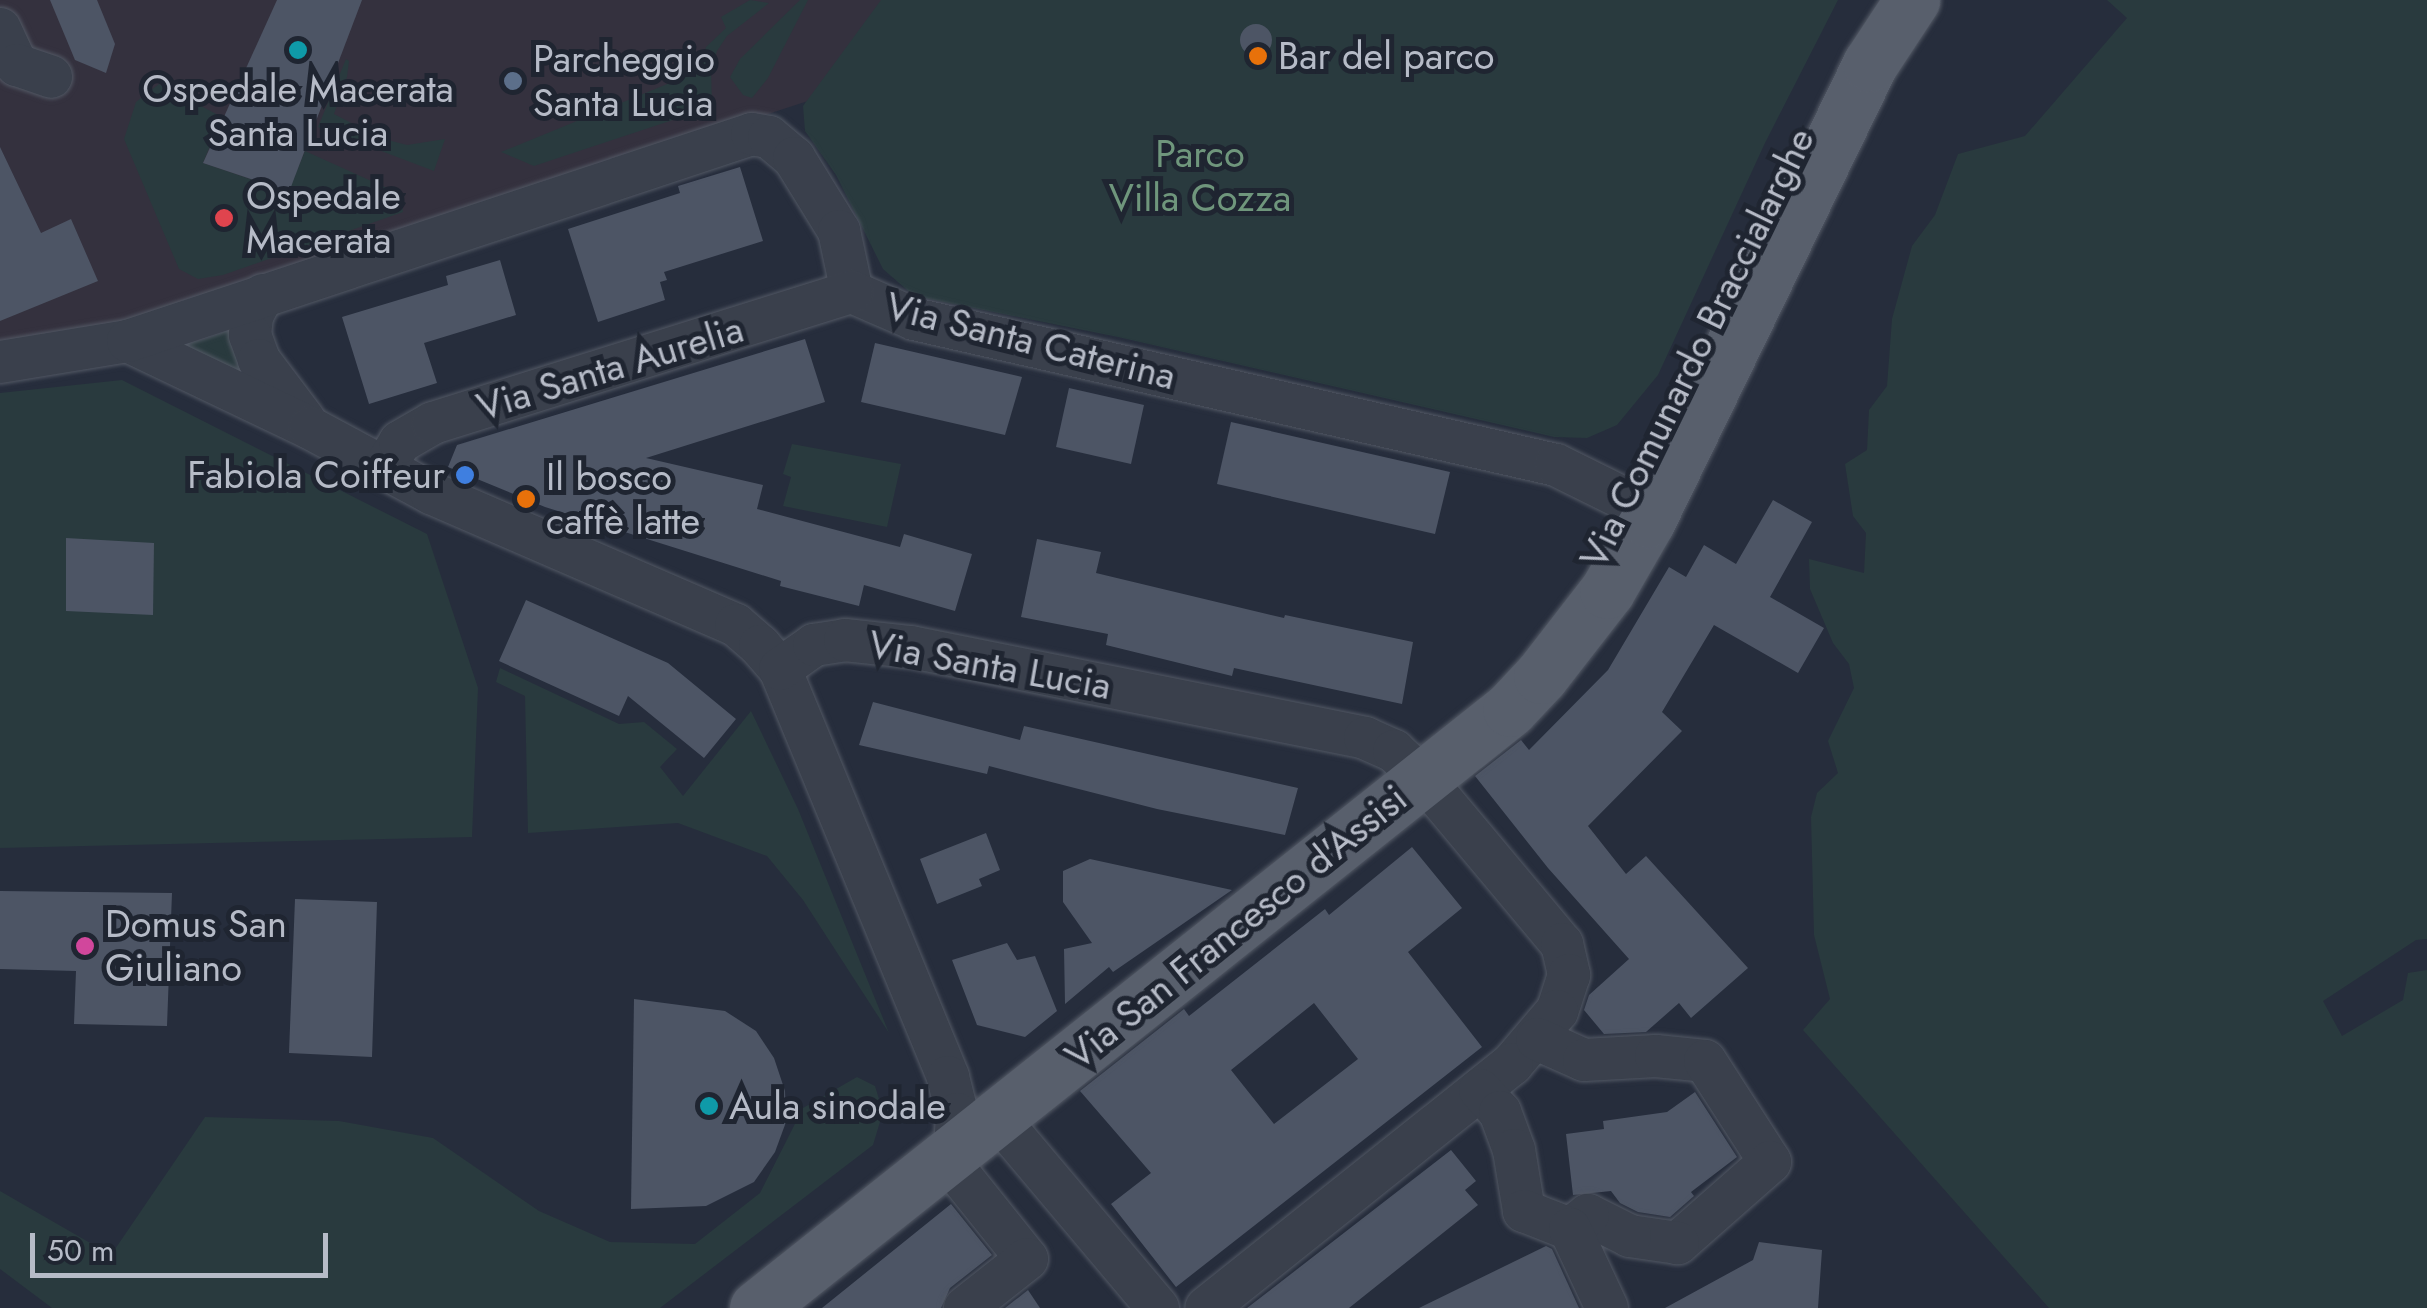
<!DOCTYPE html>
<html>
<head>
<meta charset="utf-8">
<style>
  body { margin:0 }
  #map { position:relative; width:2427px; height:1308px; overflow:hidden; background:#262d3c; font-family:Jost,sans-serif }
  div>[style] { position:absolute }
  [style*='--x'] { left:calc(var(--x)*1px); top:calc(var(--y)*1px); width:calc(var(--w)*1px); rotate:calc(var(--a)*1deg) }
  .medical>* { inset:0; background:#34313e }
  .green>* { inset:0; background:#293a3e }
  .building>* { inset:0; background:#4d5565 }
  .round { border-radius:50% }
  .roads { filter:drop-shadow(0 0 2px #525864) drop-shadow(0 0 2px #525864) }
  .minor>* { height:42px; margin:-21px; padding:0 21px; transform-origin:21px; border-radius:21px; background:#3a404c }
  .major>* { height:55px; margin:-27.5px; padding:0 27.5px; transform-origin:27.5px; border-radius:27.5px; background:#585f6c }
  .dots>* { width:28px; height:28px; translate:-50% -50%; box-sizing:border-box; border:5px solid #1f2531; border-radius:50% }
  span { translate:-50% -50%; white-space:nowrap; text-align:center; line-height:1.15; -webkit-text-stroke:10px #1f2531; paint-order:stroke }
  .poi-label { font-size:38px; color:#b6bbc7 }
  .left { translate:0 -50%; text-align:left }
  .right { translate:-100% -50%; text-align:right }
  .park-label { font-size:38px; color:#6f967c }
  .street-label { font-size:38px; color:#b6bbc7 }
  .scale { position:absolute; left:30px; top:1233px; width:298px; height:45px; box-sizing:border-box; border:5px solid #b6bbc7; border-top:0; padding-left:12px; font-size:30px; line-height:35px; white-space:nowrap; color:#b6bbc7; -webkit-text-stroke:8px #1f2531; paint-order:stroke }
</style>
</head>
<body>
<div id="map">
  <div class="medical">
    <i style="clip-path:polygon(0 0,895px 0,820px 97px,77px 339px,0 347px)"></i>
  </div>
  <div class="green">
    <i style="clip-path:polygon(750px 0,769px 3px,727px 36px,717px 51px,711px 70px,712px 107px,534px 166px,501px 152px,699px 71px,706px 47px,726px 28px,721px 17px)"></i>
    <i style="clip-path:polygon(800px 0,808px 0,768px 78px,752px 98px,743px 95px,730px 77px,740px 59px)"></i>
    <i style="clip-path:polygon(881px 0,1838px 0,1765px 143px,1658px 375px,1617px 425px,1587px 438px,1554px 437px,1118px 337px,914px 296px,883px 269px,836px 175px,805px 131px,803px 106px)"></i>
    <i style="clip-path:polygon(2107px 0,2427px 0,2427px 939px,2416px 940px,2323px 1001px,2342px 1036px,2403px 1000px,2408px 973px,2427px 970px,2427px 1308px,2049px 1308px,1803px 1030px,1830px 999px,1814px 935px,1811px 817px,1817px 793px,1838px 773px,1828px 741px,1854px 688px,1849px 664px,1833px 643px,1810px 589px,1809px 559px,1864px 573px,1866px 533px,1853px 516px,1845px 464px,1867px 450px,1869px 410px,1887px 386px,1892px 319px,1912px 246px,1935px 215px,1958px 154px,2025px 136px,2127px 18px)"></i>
    <i style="clip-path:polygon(346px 59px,349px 61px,347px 77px,334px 114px,380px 138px,407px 145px,445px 139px,434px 171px,318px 127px)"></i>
    <i style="clip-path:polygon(159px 84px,222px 117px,203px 163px,288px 192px,305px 151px,400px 194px,403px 212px,223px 275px,198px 279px,179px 269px,124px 139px,136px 102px)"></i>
    <i style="clip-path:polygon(229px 330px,240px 372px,178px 346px,205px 339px)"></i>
    <i style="clip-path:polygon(122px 380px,427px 534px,478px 688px,472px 837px,0 848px,0 393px)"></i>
    <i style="clip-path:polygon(792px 444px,901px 464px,887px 527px,783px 506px,791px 477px,783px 474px)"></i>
    <i style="clip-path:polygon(500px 668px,619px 724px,644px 722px,677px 749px,660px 767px,683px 796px,751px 711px,798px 809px,889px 1033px,803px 900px,767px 856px,678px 823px,528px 833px,525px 696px,496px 682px)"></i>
    <i style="clip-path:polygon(857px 1077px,875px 1086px,883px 1112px,873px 1145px,660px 1308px,52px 1308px,0 1269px,0 1191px,111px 1255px,205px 1117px,339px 1121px,433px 1138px,539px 1211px,610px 1242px,695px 1244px,760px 1193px,803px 1108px)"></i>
  </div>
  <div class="building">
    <i style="clip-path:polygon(50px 0,97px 0,115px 44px,106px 73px,75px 60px)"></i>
    <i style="clip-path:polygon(277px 0,362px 0,289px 192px,203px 163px)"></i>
    <i class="round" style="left:1240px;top:24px;width:32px;height:32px"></i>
    <i style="clip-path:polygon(0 147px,41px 233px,71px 219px,98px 281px,0 321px)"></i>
    <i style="clip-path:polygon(740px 167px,763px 241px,664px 272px,667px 280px,660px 282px,665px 300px,598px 322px,568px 229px,680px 193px,678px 186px)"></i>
    <i style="clip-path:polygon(500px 260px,516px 315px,424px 343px,437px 383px,369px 404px,342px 317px,448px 285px,446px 276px)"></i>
    <i style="clip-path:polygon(805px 339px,825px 402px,646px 458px,763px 485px,757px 509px,900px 547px,904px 534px,972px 554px,955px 611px,864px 585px,859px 606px,780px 586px,781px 581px,545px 507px,448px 467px,457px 445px)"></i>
    <i style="clip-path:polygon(875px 343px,1022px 377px,1005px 435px,861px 402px)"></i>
    <i style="clip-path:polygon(1069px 388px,1144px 405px,1131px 464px,1056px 447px)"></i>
    <i style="clip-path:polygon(1231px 422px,1450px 472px,1435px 534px,1217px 484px)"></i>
    <i style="clip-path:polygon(1773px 500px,1812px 522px,1770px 597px,1824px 628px,1798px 673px,1714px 625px,1662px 712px,1682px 731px,1588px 826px,1626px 874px,1646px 856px,1748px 968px,1691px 1018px,1679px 1003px,1646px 1032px,1604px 1034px,1584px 1010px,1589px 995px,1629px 959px,1548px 868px,1475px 776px,1521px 740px,1529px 750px,1608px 670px,1669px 567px,1686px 577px,1704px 545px,1736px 564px)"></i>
    <i style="clip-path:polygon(66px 538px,154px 543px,153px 615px,66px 611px)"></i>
    <i style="clip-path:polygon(1037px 539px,1101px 552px,1096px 573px,1284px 618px,1285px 615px,1413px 642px,1402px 704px,1234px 668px,1232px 676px,1106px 645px,1108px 634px,1021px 617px)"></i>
    <i style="clip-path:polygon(526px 600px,668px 663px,736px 719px,704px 758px,628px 696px,619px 716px,499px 661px)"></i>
    <i style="clip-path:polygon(873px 702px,1020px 740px,1024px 726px,1298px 788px,1285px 835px,1157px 809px,989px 766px,987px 774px,859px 745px)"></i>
    <i style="clip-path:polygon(986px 833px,1000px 870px,979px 879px,982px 886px,937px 904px,920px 859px)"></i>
    <i style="clip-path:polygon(evenodd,1412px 847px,1462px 908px,1408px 952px,1482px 1047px,1176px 1287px,1111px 1204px,1151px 1173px,1080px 1091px,1184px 1009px,1189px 1016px,1325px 909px,1329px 915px,1412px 847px,1314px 1003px,1358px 1059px,1274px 1124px,1231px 1070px,1314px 1003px)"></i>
    <i style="clip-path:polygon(1090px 859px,1232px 890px,1113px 972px,1109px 967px,1065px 1004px,1064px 949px,1092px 943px,1063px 902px,1063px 871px)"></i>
    <i style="clip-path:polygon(0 891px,172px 893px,167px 1026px,74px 1024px,76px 971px,0 969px)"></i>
    <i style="clip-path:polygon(295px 899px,377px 902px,372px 1057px,289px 1053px)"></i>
    <i style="clip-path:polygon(1007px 943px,1017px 960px,1035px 956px,1057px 1011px,1025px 1037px,977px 1025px,952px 960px)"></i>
    <i style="clip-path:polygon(634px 999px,725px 1011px,756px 1031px,774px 1058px,785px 1091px,786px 1122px,775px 1152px,754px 1182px,706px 1206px,631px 1209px)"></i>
    <i style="clip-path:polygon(1695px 1092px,1737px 1157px,1691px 1192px,1694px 1196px,1670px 1217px,1638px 1212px,1620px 1203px,1611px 1191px,1573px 1195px,1566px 1134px,1604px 1129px,1603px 1121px,1667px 1112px)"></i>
    <i style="clip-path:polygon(1451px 1150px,1476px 1181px,1465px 1190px,1478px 1205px,1349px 1308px,1247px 1308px)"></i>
    <i style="clip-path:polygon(951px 1204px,992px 1255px,950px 1288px,941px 1308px,822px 1308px)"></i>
    <i style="clip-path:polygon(1759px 1242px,1822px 1250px,1818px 1308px,1665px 1308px,1753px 1260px)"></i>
    <i style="clip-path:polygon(1546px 1246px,1552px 1249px,1579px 1308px,1419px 1308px)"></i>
    <i style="clip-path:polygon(1028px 1290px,1040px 1308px,1005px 1308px)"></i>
  </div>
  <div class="roads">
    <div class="minor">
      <i style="--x:0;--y:29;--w:40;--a:65"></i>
      <i style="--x:17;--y:65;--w:36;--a:19"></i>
      <i style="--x:263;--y:295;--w:24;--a:118"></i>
      <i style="--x:252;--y:316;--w:19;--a:96"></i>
      <i style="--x:250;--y:335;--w:27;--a:70"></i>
      <i style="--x:259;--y:360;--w:75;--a:53.1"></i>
      <i style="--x:128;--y:341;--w:202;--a:25.5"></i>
      <i style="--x:310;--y:428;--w:137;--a:28.2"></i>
      <i style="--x:431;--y:493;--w:332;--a:23.4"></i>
      <i style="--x:736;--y:625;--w:32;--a:41"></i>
      <i style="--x:760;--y:646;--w:30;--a:49"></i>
      <i style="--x:780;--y:669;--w:441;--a:67.6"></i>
      <i style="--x:948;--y:1077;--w:38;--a:76"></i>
      <i style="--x:957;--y:1114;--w:36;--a:93"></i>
      <i style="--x:0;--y:362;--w:130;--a:-9.3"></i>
      <i style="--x:128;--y:341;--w:657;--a:-18.35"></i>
      <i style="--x:752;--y:134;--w:17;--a:10"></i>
      <i style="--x:769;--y:137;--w:33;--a:40"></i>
      <i style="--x:794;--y:158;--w:86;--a:58.3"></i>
      <i style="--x:839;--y:231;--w:62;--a:78"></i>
      <i style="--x:852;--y:292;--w:68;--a:23.5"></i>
      <i style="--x:914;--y:319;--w:658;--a:12.81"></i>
      <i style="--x:1556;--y:465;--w:81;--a:26.3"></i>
      <i style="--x:385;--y:467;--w:29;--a:-59"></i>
      <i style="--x:400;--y:442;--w:38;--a:-30"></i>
      <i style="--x:433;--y:423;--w:439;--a:-17.4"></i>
      <i style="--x:780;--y:669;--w:42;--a:-35.2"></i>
      <i style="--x:814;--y:645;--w:31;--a:-9"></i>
      <i style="--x:845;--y:640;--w:66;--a:6.1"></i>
      <i style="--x:911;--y:647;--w:463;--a:11.3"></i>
      <i style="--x:1365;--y:738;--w:32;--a:24"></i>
      <i style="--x:1394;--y:751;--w:40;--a:43"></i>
      <i style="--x:1423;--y:778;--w:217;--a:50.1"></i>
      <i style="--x:1562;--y:944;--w:32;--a:77"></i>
      <i style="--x:1569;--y:975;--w:38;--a:108"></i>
      <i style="--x:1557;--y:1011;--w:70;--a:130.3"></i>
      <i style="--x:1512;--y:1064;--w:391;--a:141.4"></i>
      <i style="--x:1537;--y:1039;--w:51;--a:24.1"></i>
      <i style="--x:1584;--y:1060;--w:72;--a:-3.2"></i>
      <i style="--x:1656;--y:1056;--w:49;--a:5.8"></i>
      <i style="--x:1705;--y:1061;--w:120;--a:57.2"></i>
      <i style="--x:1770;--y:1162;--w:123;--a:138.6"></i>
      <i style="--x:1678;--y:1243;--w:49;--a:-171.7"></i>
      <i style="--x:1630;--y:1236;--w:47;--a:-153.4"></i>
      <i style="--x:1588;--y:1215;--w:23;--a:142"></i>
      <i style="--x:1480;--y:1090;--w:30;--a:48"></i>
      <i style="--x:1500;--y:1112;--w:40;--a:69.8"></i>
      <i style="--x:1514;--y:1150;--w:62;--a:80.7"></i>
      <i style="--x:1524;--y:1211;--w:49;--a:21.4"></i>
      <i style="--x:1570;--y:1229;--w:87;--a:64.9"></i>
      <i style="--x:997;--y:1117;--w:250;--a:49.9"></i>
      <i style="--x:946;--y:1158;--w:129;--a:51.3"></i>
      <i style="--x:1027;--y:1259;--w:79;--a:141.7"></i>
    </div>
    <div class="major">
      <i style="--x:757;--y:1308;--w:962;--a:-38.5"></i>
      <i style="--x:1510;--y:709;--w:45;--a:-46.8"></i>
      <i style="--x:1541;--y:676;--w:108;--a:-52.2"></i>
      <i style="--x:1607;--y:591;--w:82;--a:-60"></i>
      <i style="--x:1648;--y:520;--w:507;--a:-64.04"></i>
      <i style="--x:1870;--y:64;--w:77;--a:-56.7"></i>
    </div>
  </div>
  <div class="dots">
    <i style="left:298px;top:50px;background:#0f9aa8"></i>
    <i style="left:1258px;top:56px;background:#e8710a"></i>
    <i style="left:513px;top:81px;background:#5c6f8a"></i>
    <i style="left:224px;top:218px;background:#e0444e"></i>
    <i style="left:465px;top:475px;background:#3f7fe0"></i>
    <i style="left:526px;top:499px;background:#e8710a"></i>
    <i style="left:85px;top:946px;background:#d1479c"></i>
    <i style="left:709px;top:1106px;background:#0f9aa8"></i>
  </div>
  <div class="poi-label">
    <span class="left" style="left:1278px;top:56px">Bar del parco</span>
    <span class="left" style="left:533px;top:81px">Parcheggio<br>Santa Lucia</span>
    <span style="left:298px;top:111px">Ospedale Macerata<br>Santa Lucia</span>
    <span class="left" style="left:246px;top:218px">Ospedale<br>Macerata</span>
    <span class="right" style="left:445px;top:475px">Fabiola Coiffeur</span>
    <span class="left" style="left:546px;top:499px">Il bosco<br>caffè latte</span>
    <span class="left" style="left:105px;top:946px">Domus San<br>Giuliano</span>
    <span class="left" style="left:729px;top:1106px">Aula sinodale</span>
  </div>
  <div class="park-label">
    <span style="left:1200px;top:176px">Parco<br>Villa Cozza</span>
  </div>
  <div class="street-label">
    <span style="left:1031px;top:341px;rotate:14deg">Via Santa Caterina</span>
    <span style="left:1697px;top:348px;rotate:-64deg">Via Comunardo Braccialarghe</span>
    <span style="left:610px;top:368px;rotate:-17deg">Via Santa Aurelia</span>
    <span style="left:990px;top:665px;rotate:10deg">Via Santa Lucia</span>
    <span style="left:1236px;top:927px;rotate:-39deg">Via San Francesco d'Assisi</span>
  </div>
  <div class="scale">50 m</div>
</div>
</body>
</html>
